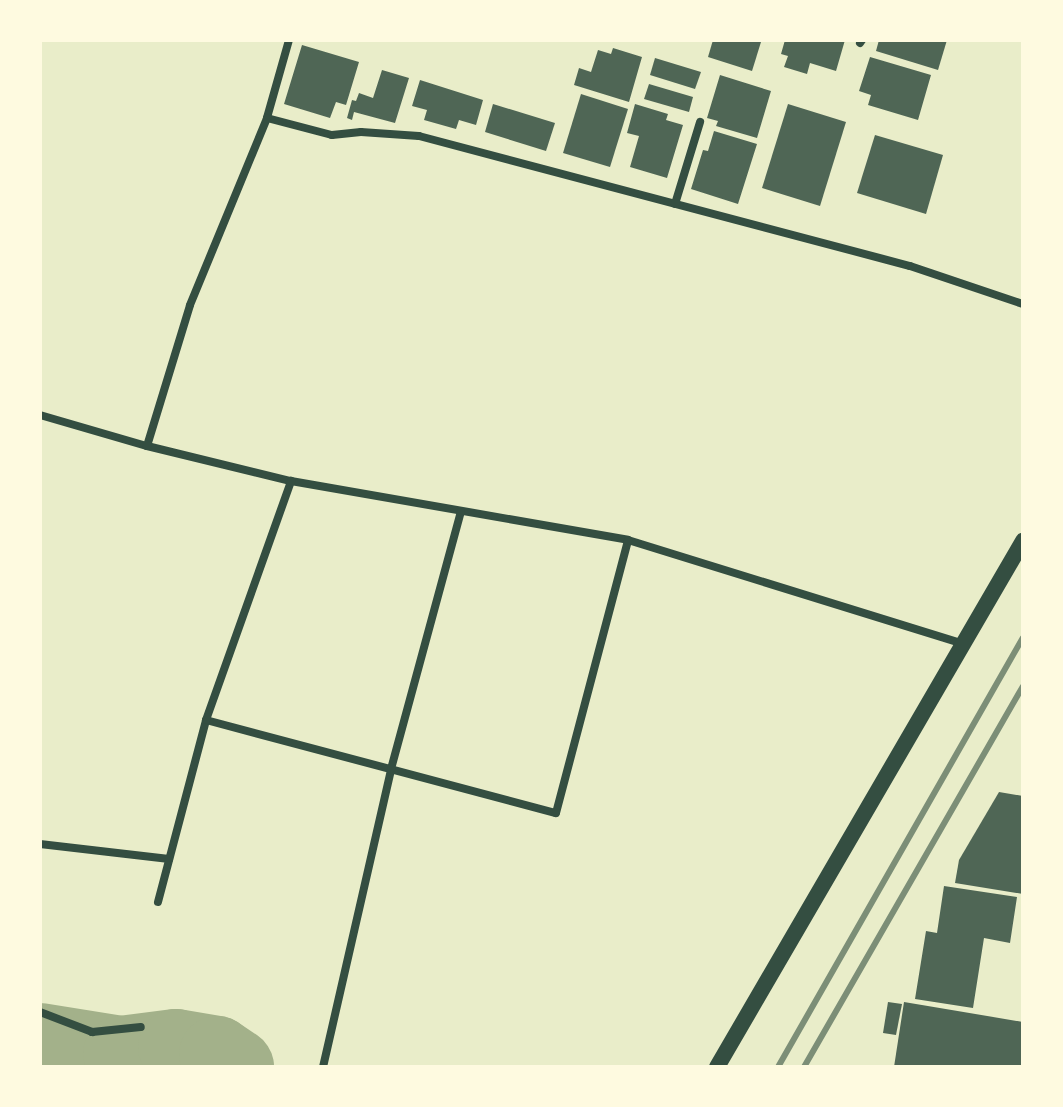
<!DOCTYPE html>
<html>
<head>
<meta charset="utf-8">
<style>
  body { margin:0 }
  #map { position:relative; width:1063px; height:1107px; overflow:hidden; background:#e9edc9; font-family:Rubik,sans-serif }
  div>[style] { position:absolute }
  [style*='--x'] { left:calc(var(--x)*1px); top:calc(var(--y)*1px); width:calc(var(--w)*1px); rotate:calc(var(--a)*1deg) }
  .river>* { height:76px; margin:-38px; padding:0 38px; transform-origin:38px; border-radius:38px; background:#a3b18a }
  .building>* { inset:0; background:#4f6655 }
  .minor>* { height:8px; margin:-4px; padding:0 4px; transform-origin:4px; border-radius:4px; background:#344e41 }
  .secondary>* { height:16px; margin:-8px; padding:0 8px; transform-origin:8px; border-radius:8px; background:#344e41 }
  .rail>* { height:6px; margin:-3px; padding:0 3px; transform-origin:3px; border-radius:3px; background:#7c8e77 }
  span { translate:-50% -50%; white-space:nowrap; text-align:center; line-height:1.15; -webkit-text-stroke:8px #fefae0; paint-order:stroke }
  .frame { position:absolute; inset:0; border:42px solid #fefae0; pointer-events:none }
</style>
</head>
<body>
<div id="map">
  <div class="river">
    <i style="--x:40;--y:1041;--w:82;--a:9.1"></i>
    <i style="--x:121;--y:1054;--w:55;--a:-7.3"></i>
    <i style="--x:176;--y:1047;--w:42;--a:9.7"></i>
    <i style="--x:217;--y:1054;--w:23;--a:34"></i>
  </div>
  <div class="building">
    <i style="clip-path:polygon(713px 40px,761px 42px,752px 71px,708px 57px)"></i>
    <i style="clip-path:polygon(785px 40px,845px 40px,836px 71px,810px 63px,807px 74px,784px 67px,788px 56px,781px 54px)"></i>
    <i style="clip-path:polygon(879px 40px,947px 40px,938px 70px,876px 51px)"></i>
    <i style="clip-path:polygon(302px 45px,359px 62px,346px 105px,336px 102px,330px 118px,284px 104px)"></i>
    <i style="clip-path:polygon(613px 48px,642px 57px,629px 102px,574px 85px,579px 68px,591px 72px,598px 50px,611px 54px)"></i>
    <i style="clip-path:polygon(870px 57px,931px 75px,918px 120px,868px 105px,871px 95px,859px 91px)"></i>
    <i style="clip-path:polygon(655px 58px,701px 72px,695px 89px,650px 75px)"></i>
    <i style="clip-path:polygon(382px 70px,409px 78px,395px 123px,354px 112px,352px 120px,347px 118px,352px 100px,356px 101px,359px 93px,373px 98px)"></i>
    <i style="clip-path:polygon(720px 75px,771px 91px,757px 138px,716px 126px,718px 121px,707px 118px)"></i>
    <i style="clip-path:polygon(420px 80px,483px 100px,476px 125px,459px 120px,456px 129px,424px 120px,427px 110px,412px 106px)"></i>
    <i style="clip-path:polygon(649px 84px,693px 97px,689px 112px,644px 99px)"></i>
    <i style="clip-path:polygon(581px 94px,628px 109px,610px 167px,563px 153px)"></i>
    <i style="clip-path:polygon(493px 104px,555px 123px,546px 151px,485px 132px)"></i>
    <i style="clip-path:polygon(635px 104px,668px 114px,666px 120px,683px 125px,667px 178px,630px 167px,639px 136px,627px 133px)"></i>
    <i style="clip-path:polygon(788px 104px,846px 122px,820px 206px,762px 188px)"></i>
    <i style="clip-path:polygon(714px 131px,757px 144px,738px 204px,691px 189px,703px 150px,708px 151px)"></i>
    <i style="clip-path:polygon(875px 135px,943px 155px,926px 214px,857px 193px)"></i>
    <i style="clip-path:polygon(999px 792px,1023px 796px,1023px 894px,955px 883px,959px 860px)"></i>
    <i style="clip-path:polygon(944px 886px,1017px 897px,1010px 943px,984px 938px,973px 1008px,915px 999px,926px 931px,937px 933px)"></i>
    <i style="clip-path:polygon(888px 1002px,902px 1004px,896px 1035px,883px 1033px)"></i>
    <i style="clip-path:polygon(904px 1002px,1023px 1022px,1023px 1067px,894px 1067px)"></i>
  </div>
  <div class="minor">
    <i style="--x:289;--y:40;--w:81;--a:105.8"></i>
    <i style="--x:267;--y:118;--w:67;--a:14.7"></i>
    <i style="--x:332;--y:135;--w:29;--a:-6"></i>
    <i style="--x:361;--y:132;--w:58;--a:3.9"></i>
    <i style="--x:419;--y:136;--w:508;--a:14.83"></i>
    <i style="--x:910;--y:266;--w:119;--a:18.6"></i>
    <i style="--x:860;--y:43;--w:4;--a:-56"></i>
    <i style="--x:675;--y:204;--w:86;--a:-73"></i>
    <i style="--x:40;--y:415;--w:111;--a:16.2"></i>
    <i style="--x:147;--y:446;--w:148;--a:13.7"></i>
    <i style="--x:291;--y:481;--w:342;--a:9.9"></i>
    <i style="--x:628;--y:540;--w:352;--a:17.2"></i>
    <i style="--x:147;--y:446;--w:147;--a:-73"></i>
    <i style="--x:190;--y:305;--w:202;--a:-67.6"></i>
    <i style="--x:206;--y:720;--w:362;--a:14.9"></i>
    <i style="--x:556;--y:813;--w:282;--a:-75.2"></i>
    <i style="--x:40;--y:844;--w:130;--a:6.6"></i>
    <i style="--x:158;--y:902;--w:188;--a:-75.2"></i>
    <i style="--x:206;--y:720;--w:254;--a:-70.4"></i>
    <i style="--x:40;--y:1012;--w:56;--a:21"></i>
    <i style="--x:92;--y:1032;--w:49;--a:-5.8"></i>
    <i style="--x:323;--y:1067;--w:306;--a:-77.1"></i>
    <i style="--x:391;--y:769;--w:266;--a:-74.8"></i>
  </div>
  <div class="secondary">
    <i style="--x:717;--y:1067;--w:609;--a:-59.81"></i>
  </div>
  <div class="rail">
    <i style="--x:778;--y:1067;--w:494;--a:-60.3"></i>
    <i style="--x:804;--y:1067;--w:439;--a:-60.1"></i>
  </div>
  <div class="frame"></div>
</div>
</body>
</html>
